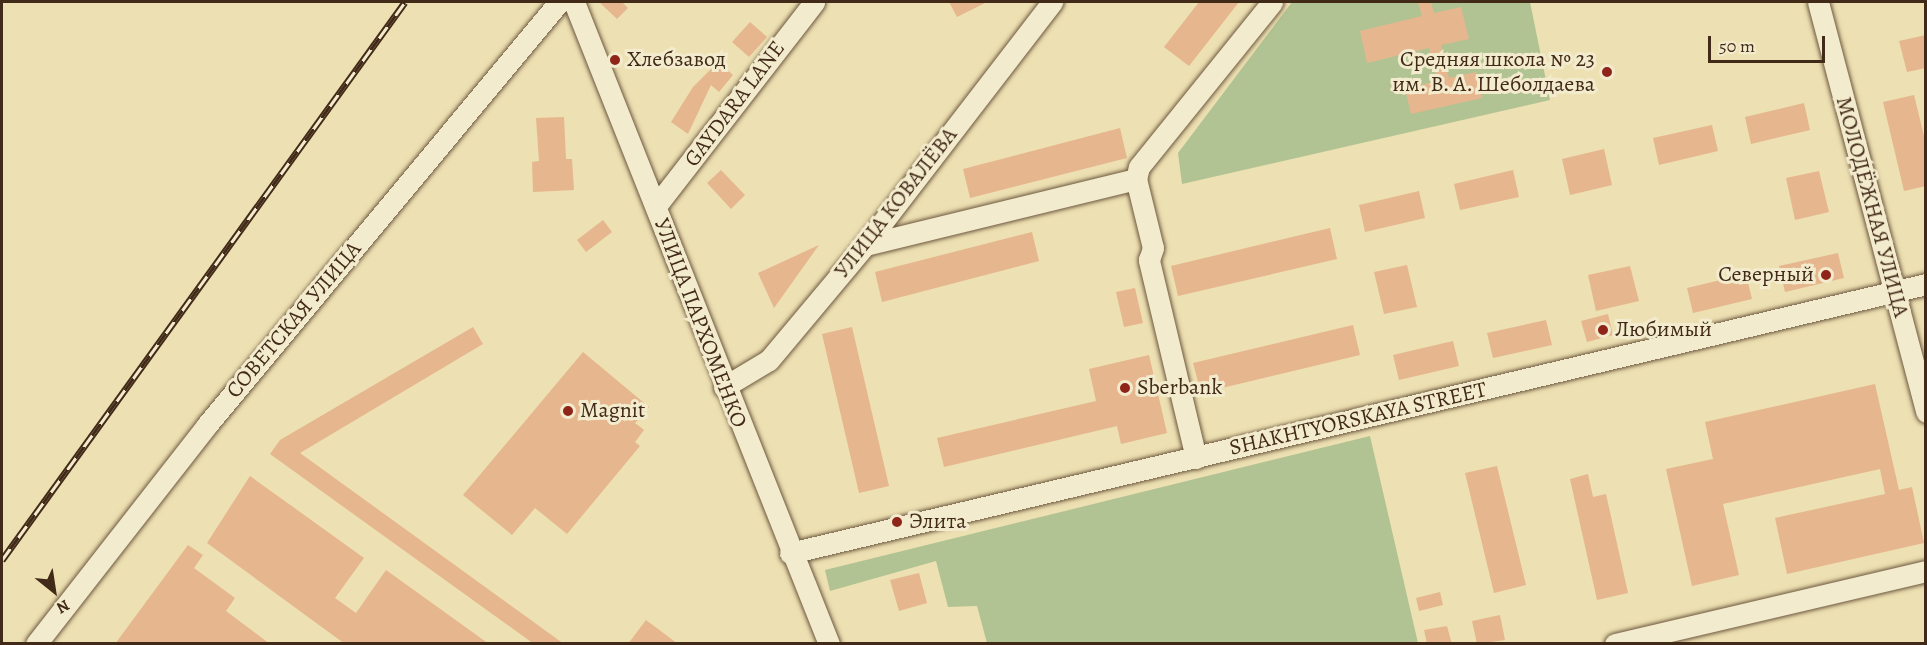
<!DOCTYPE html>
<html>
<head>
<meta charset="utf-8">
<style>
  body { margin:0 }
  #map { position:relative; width:1927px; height:645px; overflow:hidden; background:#ede0b2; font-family:Alegreya,serif }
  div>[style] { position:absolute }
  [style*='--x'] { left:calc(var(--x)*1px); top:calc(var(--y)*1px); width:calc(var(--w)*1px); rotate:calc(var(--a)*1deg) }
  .green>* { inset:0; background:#b1c392 }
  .building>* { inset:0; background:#e6b68e }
  .roads { filter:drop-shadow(0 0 2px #6d583f) drop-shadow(0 0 2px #6d583f) }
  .minor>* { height:21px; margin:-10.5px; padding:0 10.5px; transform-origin:10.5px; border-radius:10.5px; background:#f3ebcd }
  .rail>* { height:7px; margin-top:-3.5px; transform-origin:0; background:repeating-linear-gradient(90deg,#f3ebcd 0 14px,#422a19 0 28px); box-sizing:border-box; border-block:2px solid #422a19 }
  .dots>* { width:16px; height:16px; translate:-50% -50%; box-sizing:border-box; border:3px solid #f3ebcd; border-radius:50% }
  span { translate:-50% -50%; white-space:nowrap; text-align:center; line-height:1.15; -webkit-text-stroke:6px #f3ebcd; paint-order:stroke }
  .poi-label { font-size:22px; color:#422a19 }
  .right { translate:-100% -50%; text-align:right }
  .left { translate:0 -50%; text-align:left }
  .street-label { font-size:22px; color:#422a19 }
  .frame { position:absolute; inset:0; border:3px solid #422a19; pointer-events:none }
  .north { position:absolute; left:24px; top:561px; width:60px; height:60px; -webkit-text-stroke:4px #f3ebcd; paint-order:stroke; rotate:150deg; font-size:16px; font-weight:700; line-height:24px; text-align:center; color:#422a19 }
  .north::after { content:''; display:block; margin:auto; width:21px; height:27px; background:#422a19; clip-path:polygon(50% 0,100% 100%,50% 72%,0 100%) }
  .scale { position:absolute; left:1708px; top:36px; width:117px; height:27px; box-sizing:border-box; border:3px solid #422a19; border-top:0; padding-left:8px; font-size:18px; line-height:21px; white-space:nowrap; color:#422a19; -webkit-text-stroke:4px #f3ebcd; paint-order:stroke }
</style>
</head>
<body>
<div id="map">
  <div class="green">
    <i style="clip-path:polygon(1292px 2px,1530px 2px,1550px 100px,1182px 184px,1178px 153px)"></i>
    <i style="clip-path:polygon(1370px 436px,1418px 643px,987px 643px,977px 606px,948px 607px,936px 561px,830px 591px,825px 570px)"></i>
  </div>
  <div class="building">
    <i style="clip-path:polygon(599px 2px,622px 2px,628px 8px,617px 19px)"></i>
    <i style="clip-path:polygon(949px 2px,987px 2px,957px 17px)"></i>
    <i style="clip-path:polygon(1199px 2px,1239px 2px,1189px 66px,1164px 47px)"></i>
    <i style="clip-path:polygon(1418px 2px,1431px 2px,1434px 13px,1461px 7px,1469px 39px,1441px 45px,1449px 78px,1476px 72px,1482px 98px,1411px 114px,1405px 89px,1437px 81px,1429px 48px,1367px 63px,1360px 31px,1422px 16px)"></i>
    <i style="clip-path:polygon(750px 22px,767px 37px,749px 57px,732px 42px)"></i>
    <i style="clip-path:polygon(1926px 35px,1926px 68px,1907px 72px,1899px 41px)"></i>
    <i style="clip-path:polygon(718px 62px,733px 75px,719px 92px,711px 85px,688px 134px,671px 122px,693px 87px)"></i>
    <i style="clip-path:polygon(1914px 95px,1926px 144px,1926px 186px,1904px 191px,1883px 102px)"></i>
    <i style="clip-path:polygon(1804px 103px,1810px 130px,1751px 144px,1745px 117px)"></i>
    <i style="clip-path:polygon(564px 117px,566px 159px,572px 159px,574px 190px,533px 192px,532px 162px,539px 161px,536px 118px)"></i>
    <i style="clip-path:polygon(1712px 125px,1718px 151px,1659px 165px,1653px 138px)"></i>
    <i style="clip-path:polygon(1120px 128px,1127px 158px,970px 198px,963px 169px)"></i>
    <i style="clip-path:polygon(1604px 149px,1612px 185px,1570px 195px,1562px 159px)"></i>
    <i style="clip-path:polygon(721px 170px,745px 195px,731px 209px,707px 183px)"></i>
    <i style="clip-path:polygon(1513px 170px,1519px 197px,1460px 210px,1454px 184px)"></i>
    <i style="clip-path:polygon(1819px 171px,1829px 212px,1795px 220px,1786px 178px)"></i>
    <i style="clip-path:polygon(1419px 191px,1425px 218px,1365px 232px,1359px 205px)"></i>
    <i style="clip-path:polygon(603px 220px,612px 232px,586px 252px,577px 240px)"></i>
    <i style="clip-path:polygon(1330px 228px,1337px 259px,1178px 296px,1171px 266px)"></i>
    <i style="clip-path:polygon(1032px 232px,1039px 261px,882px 302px,875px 272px)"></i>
    <i style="clip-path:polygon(819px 245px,774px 308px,758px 273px)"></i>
    <i style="clip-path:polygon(1838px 253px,1844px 278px,1785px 292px,1779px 266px)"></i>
    <i style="clip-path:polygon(1407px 265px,1417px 307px,1384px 314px,1374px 272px)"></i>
    <i style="clip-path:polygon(1630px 266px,1639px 301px,1596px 311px,1588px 275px)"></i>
    <i style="clip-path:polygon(1746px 274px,1752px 299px,1693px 313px,1687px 288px)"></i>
    <i style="clip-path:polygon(1135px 288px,1143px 323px,1124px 327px,1116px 292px)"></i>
    <i style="clip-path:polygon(1608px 314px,1613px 335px,1587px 342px,1581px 321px)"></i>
    <i style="clip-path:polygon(1546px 320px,1552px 345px,1493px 358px,1487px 333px)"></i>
    <i style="clip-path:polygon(1353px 325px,1360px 355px,1201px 393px,1193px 363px)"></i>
    <i style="clip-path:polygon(473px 327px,483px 344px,300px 453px,564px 644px,534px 644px,270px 454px,280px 440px)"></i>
    <i style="clip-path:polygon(852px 327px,889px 486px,859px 493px,822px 334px)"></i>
    <i style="clip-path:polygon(1453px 341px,1459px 366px,1399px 380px,1393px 355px)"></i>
    <i style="clip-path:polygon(583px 352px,649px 407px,635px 423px,644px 430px,635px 442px,640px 446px,567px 534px,535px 508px,512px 535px,463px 495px)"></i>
    <i style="clip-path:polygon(1149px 355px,1167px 433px,1121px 444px,1117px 426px,944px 467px,937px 438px,1096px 401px,1089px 369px)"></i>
    <i style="clip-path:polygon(1875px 384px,1899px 490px,1912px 487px,1924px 543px,1787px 574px,1775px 518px,1885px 494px,1880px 469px,1723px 504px,1739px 575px,1692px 586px,1666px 469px,1713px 459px,1705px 422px)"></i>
    <i style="clip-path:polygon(1497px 466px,1526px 585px,1494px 593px,1465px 473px)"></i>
    <i style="clip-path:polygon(1588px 474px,1593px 497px,1606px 494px,1628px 593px,1597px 600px,1570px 479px)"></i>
    <i style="clip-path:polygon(250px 476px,364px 558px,335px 598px,356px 613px,386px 570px,489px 644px,345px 644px,207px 543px)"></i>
    <i style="clip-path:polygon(188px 545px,203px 555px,194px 568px,235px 598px,226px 611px,270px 644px,115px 644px)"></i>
    <i style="clip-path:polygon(919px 573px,927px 603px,899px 611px,890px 580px)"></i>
    <i style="clip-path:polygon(1440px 592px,1443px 605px,1419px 611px,1416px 598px)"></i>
    <i style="clip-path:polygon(1500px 615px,1505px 640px,1477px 644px,1472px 621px)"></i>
    <i style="clip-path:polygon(646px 620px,678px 644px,628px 644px)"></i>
    <i style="clip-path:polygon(1447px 626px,1452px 644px,1427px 644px,1424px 630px)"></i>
  </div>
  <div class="roads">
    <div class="minor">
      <i style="--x:574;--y:2;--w:691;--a:68.34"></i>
      <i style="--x:1818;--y:2;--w:424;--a:75.2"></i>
      <i style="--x:656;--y:206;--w:258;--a:-52.2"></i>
      <i style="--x:865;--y:245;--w:279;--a:-13.7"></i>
      <i style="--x:724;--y:387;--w:52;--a:-31"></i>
      <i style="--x:769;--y:360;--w:150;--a:-50.1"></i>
      <i style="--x:865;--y:245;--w:307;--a:-52.4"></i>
      <i style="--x:1196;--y:458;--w:204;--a:-103.4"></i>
      <i style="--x:1149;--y:260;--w:13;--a:-72"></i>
      <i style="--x:1153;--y:248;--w:71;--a:-103.8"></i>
      <i style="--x:1136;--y:179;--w:12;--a:-76"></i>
      <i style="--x:1139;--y:167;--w:212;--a:-51.1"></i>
      <i style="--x:790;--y:553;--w:1167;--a:-13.32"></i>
      <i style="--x:36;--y:644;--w:278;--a:-52"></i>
      <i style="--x:207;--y:425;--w:550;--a:-50.23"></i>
      <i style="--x:1615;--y:644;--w:319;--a:-13.2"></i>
    </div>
  </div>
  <div class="rail">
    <i style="--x:2;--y:560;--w:688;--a:-54.16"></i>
  </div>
  <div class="dots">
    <i style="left:615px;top:60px;background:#8f2418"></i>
    <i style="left:1607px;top:72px;background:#8f2418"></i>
    <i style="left:1826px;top:275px;background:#8f2418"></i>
    <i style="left:1603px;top:330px;background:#8f2418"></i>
    <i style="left:1125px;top:388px;background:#8f2418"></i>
    <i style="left:568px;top:411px;background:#8f2418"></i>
    <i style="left:897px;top:522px;background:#8f2418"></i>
  </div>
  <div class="poi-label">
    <span class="right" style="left:1595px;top:72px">Средняя школа № 23<br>им. В. А. Шеболдаева</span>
    <span class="left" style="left:627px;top:60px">Хлебзавод</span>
    <span class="right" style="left:1814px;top:275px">Северный</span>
    <span class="left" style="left:1615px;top:330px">Любимый</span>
    <span class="left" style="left:1137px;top:388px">Sberbank</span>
    <span class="left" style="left:580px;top:411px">Magnit</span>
    <span class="left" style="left:909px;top:522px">Элита</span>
  </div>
  <div class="street-label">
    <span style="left:735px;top:104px;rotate:-53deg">GAYDARA LANE</span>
    <span style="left:896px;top:203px;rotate:-52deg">УЛИЦА КОВАЛЁВА</span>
    <span style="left:1872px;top:207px;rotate:75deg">МОЛОДЁЖНАЯ УЛИЦА</span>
    <span style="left:294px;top:320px;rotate:-50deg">СОВЕТСКАЯ УЛИЦА</span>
    <span style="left:700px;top:323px;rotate:69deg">УЛИЦА ПАРХОМЕНКО</span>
    <span style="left:1358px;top:419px;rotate:-13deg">SHAKHTYORSKAYA STREET</span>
  </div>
  <div class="frame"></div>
  <div class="north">N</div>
  <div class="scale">50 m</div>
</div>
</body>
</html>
